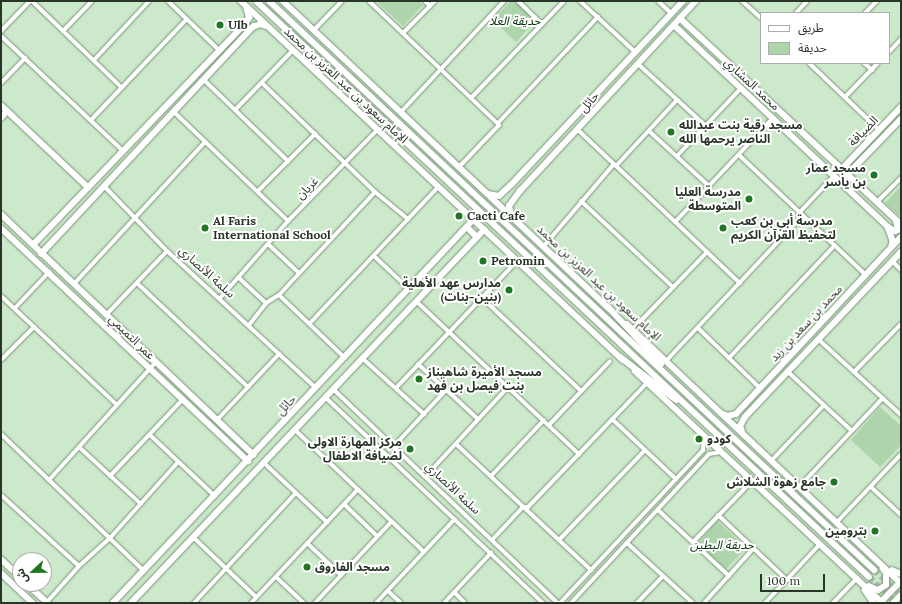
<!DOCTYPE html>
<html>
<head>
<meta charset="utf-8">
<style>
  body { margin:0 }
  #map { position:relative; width:902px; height:604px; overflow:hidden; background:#cde9cb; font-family:Lora,"Noto Sans Arabic",serif }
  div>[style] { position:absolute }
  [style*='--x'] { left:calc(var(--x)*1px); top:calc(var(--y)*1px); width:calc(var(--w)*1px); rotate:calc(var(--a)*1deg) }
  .green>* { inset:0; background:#aed4ab }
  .primary-tunnel>* { height:6px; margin-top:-3px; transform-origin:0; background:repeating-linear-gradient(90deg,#acc5ab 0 6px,transparent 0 9px) }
  .roads { filter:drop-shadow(0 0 1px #7b957a) drop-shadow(0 0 1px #7b957a) }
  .street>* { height:4px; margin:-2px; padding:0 2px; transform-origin:2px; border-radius:2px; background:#fff }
  .secondary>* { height:5.5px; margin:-2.75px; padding:0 2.75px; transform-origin:2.75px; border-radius:2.75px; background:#fff }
  .primary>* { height:6px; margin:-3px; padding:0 3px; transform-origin:3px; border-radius:3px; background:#fff }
  .bridges { filter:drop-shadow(0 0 1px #7b957a) drop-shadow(0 0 1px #7b957a) }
  .primary-bridge>* { height:6px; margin:-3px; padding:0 3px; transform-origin:3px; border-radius:3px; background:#fff }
  .dots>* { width:11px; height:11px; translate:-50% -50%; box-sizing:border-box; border:2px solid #fff; border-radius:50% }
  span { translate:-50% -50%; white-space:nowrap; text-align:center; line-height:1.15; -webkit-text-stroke:4px #fff; paint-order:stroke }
  .park-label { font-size:12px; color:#063407; font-style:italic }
  .poi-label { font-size:12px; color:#2a352a; font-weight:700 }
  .left { translate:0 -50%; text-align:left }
  .right { translate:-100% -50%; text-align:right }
  .street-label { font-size:12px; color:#2a352a }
  .frame { position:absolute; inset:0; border:2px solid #2a352a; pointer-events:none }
  .legend { position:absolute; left:760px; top:12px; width:130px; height:52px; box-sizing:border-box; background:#fff; border:1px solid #aaaeaa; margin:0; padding:5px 7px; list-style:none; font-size:12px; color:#2a352a }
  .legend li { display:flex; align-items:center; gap:8px; height:20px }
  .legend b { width:20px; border:1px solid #aaaeaa }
  .north { position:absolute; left:12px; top:552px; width:40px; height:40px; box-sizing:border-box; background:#fff; border:1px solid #aaaeaa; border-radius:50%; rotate:248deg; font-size:11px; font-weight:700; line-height:16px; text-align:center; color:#2a352a }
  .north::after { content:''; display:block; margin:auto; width:14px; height:18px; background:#207622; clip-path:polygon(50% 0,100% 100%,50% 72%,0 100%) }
  .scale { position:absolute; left:760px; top:574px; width:65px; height:18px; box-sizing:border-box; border:2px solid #2a352a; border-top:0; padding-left:5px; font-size:12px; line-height:14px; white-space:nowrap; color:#2a352a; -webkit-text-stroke:3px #fff; paint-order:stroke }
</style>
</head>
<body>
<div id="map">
  <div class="green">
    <i style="clip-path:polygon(376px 1px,419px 1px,423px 5px,403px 26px)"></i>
    <i style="clip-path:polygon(511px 1px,515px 1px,536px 20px,516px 42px,493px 20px)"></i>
    <i style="clip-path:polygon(901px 186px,901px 217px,885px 203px)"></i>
    <i style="clip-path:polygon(880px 407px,901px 426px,901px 445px,880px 467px,851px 440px)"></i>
    <i style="clip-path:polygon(717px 521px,746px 548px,726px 569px,698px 543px)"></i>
  </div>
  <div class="primary-tunnel">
    <i style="--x:874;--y:570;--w:37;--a:43"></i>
    <i style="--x:869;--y:577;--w:37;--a:44"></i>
  </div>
  <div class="roads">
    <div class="street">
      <i style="--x:32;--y:1;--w:124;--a:44"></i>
      <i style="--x:168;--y:1;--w:71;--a:43.9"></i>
      <i style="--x:369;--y:1;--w:180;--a:43.6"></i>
      <i style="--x:499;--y:125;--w:58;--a:133.6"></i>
      <i style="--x:425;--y:1;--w:7;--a:45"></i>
      <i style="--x:518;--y:1;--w:33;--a:44"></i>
      <i style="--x:580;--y:1;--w:74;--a:42.8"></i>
      <i style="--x:658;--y:1;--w:18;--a:43"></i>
      <i style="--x:742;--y:1;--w:25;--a:42"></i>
      <i style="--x:796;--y:13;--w:16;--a:-47"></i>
      <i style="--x:865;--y:13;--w:17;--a:-45"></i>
      <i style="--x:314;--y:30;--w:40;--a:-46"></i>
      <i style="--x:1;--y:31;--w:42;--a:-46"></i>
      <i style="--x:63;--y:31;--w:42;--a:-46"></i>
      <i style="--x:403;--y:33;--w:45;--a:-45"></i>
      <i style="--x:1;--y:36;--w:168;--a:43.3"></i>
      <i style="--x:889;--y:52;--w:18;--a:-47"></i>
      <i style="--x:94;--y:60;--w:81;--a:-47"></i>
      <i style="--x:809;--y:63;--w:97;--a:43.7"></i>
      <i style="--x:864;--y:63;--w:11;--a:41"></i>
      <i style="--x:638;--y:64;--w:92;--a:42.4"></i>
      <i style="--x:204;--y:80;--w:117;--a:44"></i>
      <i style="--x:1;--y:83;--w:35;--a:-46"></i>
      <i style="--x:262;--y:83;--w:157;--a:44"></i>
      <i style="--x:375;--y:192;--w:43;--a:39.3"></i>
      <i style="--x:845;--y:97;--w:47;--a:-45.9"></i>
      <i style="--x:471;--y:98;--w:134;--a:-46.2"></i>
      <i style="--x:235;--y:110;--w:83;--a:-46"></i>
      <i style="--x:174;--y:112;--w:158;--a:43.7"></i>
      <i style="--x:401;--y:112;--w:151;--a:-47.1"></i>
      <i style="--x:91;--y:120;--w:138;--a:-46.5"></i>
      <i style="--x:498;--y:123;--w:146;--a:-46.7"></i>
      <i style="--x:578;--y:130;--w:223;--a:43.4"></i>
      <i style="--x:649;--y:131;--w:81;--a:42.5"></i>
      <i style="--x:739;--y:155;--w:175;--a:43.4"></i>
      <i style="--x:677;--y:156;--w:93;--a:-46.7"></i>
      <i style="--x:616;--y:166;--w:90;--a:-47.3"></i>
      <i style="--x:104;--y:186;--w:91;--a:45.9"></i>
      <i style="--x:167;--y:251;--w:202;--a:42.6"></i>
      <i style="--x:258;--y:191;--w:81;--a:-45"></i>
      <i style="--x:581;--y:201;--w:126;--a:43.1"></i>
      <i style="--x:877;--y:202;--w:34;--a:-45"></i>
      <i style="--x:799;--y:213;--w:51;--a:-46.6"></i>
      <i style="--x:675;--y:222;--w:143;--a:-46.7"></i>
      <i style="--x:268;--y:244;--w:42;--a:43.1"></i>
      <i style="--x:543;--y:247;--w:109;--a:-49.5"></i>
      <i style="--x:374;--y:256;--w:48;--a:43.3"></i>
      <i style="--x:892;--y:261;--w:13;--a:45"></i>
      <i style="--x:238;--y:277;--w:38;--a:43"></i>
      <i style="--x:74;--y:284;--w:193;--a:-47.3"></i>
      <i style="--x:138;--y:284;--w:151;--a:43.1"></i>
      <i style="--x:279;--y:295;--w:91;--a:43.7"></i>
      <i style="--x:1;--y:296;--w:159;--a:43.2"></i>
      <i style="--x:481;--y:297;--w:137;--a:43.2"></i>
      <i style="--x:220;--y:298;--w:103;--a:-48.6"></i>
      <i style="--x:288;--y:221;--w:129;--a:-45.6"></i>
      <i style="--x:416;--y:301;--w:224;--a:43.2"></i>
      <i style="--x:15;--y:308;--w:50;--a:-46.6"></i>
      <i style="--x:106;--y:315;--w:88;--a:-46.4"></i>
      <i style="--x:310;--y:323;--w:187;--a:-46.7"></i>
      <i style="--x:249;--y:325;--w:28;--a:-52"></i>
      <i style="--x:266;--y:303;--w:15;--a:-32"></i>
      <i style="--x:279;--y:295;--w:141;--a:-47"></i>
      <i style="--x:698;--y:328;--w:86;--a:44.1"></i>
      <i style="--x:633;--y:329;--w:107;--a:-46.1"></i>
      <i style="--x:818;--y:339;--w:113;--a:42.5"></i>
      <i style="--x:362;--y:358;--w:84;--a:42.1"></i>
      <i style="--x:729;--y:358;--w:154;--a:-46.8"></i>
      <i style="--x:1;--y:360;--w:47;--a:-45"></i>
      <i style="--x:666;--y:361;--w:199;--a:-46.8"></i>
      <i style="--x:418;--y:364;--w:81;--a:42.5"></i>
      <i style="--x:787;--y:371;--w:88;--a:42.7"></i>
      <i style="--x:854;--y:372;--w:67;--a:-45.6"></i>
      <i style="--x:396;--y:388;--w:175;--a:-46.4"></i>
      <i style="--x:333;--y:389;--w:311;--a:43.6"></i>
      <i style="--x:325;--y:397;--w:300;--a:43.4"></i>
      <i style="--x:612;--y:419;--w:88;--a:43.2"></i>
      <i style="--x:217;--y:420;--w:91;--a:-46.8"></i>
      <i style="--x:549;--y:425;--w:88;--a:-46.4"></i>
      <i style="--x:294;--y:429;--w:179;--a:43.4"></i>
      <i style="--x:1;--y:434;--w:198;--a:43.8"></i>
      <i style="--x:150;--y:435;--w:89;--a:43.2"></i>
      <i style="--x:456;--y:444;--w:185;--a:43"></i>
      <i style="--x:79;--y:447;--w:84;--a:42.6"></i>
      <i style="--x:393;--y:447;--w:79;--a:-47"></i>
      <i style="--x:771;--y:461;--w:77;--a:-46.6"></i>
      <i style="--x:263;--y:462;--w:88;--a:43.2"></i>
      <i style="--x:110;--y:476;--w:106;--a:-46.5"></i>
      <i style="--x:491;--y:476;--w:77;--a:-46.6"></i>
      <i style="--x:425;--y:477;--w:122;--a:-47.3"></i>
      <i style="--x:49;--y:480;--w:159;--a:-47.8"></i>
      <i style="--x:799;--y:487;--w:122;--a:-46.7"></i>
      <i style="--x:871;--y:487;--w:41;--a:43"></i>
      <i style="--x:1;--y:495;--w:105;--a:42.3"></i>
      <i style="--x:344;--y:504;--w:46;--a:44.1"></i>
      <i style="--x:658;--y:510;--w:97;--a:42.9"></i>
      <i style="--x:718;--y:515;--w:95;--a:43.3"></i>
      <i style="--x:837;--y:522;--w:93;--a:-46.7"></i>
      <i style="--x:193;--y:537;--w:87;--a:43.6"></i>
      <i style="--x:492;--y:540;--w:45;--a:-46.8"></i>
      <i style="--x:523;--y:507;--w:5;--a:0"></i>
      <i style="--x:528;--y:507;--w:172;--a:-46.2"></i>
      <i style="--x:559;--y:540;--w:124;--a:-46.3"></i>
      <i style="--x:693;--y:542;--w:85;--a:-46"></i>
      <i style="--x:307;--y:543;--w:47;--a:43.3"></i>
      <i style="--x:627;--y:543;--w:89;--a:42.3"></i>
      <i style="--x:276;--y:577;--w:38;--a:43"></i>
      <i style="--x:388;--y:591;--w:18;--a:43"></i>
      <i style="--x:454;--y:592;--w:16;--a:45"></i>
      <i style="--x:47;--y:602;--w:48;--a:-48.4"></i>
      <i style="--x:79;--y:566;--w:42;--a:-42.1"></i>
      <i style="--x:110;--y:538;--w:102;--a:-48.2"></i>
      <i style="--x:194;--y:603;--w:150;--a:-47.2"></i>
      <i style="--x:251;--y:603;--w:156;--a:-46.8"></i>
      <i style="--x:315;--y:603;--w:112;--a:-46.8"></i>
      <i style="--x:376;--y:603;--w:115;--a:-46.8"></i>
      <i style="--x:444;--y:603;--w:69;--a:-46.8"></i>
      <i style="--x:560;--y:603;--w:209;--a:-46.9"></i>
      <i style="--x:703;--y:450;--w:13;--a:-86"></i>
      <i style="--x:571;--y:603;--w:203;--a:-47.2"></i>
      <i style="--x:709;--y:454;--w:12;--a:-9"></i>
      <i style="--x:637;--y:603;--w:37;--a:-46"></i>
      <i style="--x:704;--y:603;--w:73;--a:-47.8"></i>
      <i style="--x:765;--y:603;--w:81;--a:-47"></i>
      <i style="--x:833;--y:603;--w:35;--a:-46"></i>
    </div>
    <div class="secondary">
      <i style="--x:241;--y:1;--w:524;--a:43.22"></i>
      <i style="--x:283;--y:1;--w:449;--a:43.3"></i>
      <i style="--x:680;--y:18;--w:302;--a:43"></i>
      <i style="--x:674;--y:25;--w:294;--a:43.3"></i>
      <i style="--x:888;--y:227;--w:15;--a:70"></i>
      <i style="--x:893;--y:241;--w:5;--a:101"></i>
      <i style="--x:1;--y:105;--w:120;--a:43.3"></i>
      <i style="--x:1;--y:118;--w:9;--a:-49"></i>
      <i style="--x:841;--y:170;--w:87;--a:-46.4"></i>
      <i style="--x:847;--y:175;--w:78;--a:-46"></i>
      <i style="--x:488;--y:194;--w:11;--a:10"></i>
      <i style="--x:499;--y:196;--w:18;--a:-43"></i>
      <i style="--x:512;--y:184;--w:250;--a:-46.9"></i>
      <i style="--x:1;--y:214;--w:349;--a:43.6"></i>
      <i style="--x:511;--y:215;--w:9;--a:-103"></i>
      <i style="--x:509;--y:206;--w:19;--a:-54"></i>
      <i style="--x:520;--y:191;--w:259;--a:-47.2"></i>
      <i style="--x:467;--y:227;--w:14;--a:45"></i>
      <i style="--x:888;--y:227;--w:8;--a:30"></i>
      <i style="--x:895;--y:231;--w:3;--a:-18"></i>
      <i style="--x:898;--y:230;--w:9;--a:-103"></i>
      <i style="--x:1;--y:228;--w:340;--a:43.3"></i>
      <i style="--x:33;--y:245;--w:305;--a:-46.2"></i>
      <i style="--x:244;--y:25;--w:9;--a:-54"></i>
      <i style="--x:249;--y:18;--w:11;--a:-105"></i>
      <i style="--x:41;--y:254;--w:311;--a:-47"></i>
      <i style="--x:253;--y:27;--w:8;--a:-23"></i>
      <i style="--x:260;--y:24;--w:6;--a:18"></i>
      <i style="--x:627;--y:324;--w:377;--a:43.4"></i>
      <i style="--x:635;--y:371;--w:340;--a:43.1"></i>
      <i style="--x:723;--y:414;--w:5;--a:22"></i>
      <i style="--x:728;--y:416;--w:8;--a:-14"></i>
      <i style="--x:736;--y:414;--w:242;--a:-47"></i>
      <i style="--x:742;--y:432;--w:6;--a:-108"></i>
      <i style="--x:740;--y:426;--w:10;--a:-61"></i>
      <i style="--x:745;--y:417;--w:227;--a:-46.6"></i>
      <i style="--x:1;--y:559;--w:26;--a:43"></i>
      <i style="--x:892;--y:570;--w:10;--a:24"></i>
      <i style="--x:1;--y:573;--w:44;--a:43.2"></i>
      <i style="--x:27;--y:584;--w:28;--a:42"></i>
      <i style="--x:869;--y:586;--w:10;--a:24"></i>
      <i style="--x:878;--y:590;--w:9;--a:-32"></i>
      <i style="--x:886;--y:585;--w:12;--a:-90"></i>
      <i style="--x:886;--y:573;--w:5;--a:-127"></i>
      <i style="--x:865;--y:590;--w:16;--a:55"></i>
      <i style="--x:113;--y:603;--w:526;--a:-46.77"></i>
      <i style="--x:131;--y:603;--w:514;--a:-46.58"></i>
      <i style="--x:880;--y:603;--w:30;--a:-46"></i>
    </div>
    <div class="primary">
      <i style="--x:256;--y:1;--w:841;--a:43.22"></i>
      <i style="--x:269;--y:1;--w:831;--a:43.24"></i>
      <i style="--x:608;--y:307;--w:78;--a:47.1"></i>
      <i style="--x:620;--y:357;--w:71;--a:37.5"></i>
    </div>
  </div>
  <div class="bridges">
    <div class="primary-bridge">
      <i style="--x:893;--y:603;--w:11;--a:-45"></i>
    </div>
  </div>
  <div class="dots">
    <i style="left:220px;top:25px;background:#207622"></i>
    <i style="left:671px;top:132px;background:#207622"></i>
    <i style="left:874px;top:175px;background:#207622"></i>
    <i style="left:749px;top:199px;background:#207622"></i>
    <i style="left:459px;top:216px;background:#207622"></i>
    <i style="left:205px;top:228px;background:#207622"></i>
    <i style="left:723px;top:228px;background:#207622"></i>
    <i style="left:483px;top:261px;background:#207622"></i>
    <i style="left:509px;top:290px;background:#207622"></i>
    <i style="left:419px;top:379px;background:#207622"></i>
    <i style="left:699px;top:439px;background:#207622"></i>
    <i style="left:410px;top:449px;background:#207622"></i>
    <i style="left:834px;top:482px;background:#207622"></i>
    <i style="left:875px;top:531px;background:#207622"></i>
    <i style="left:307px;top:567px;background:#207622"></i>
  </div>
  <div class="park-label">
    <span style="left:515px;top:21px">حديقة العلا</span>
    <span style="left:722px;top:545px">حديقة البطين</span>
  </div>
  <div class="poi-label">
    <span class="left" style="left:228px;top:25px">Ulb</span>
    <span class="left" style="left:679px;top:132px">مسجد رقية بنت عبدالله<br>الناصر يرحمها الله</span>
    <span class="right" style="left:866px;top:175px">مسجد عمار<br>بن ياسر</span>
    <span class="right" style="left:741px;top:199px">مدرسة العليا<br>المتوسطة</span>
    <span class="left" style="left:467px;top:216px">Cacti Cafe</span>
    <span class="left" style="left:213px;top:228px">Al Faris<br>International School</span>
    <span class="left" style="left:731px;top:228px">مدرسة أبي بن كعب<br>لتحفيظ القرآن الكريم</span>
    <span class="left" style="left:491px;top:261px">Petromin</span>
    <span class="right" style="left:501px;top:290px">مدارس عهد الأهلية<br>(بنين-بنات)</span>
    <span class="left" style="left:427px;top:379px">مسجد الأميرة شاهيناز<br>بنت فيصل بن فهد</span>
    <span class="left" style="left:707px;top:439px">كودو</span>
    <span class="right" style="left:402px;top:449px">مركز المهارة الاولى<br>لضيافة الاطفال</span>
    <span class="right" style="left:826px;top:482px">جامع زهوة الشلاش</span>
    <span class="right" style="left:867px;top:531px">بترومين</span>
    <span class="left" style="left:315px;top:567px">مسجد الفاروق</span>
  </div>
  <div class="street-label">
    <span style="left:752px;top:84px;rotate:43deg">محمد المشاري</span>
    <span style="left:346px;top:85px;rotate:43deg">الإمام سعود بن عبد العزيز بن محمد</span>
    <span style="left:589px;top:102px;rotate:-48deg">حائل</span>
    <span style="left:863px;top:131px;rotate:-46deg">الضيافة</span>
    <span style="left:307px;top:188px;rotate:-46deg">غريان</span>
    <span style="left:207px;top:272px;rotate:42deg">سلمة الأنصاري</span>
    <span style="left:599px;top:283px;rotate:43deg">الإمام سعود بن عبد العزيز بن محمد</span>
    <span style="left:806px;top:323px;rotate:-47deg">محمد بن سعد بن زيد</span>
    <span style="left:132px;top:337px;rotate:44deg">عمر التميمي</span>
    <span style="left:286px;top:405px;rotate:-47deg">حائل</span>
    <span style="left:453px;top:488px;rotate:43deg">سلمة الأنصاري</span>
  </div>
  <div class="frame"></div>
  <ul class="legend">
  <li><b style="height:5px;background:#fff"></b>طريق</li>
  <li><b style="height:11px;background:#aed4ab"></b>حديقة</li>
  </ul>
  <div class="north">ش</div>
  <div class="scale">100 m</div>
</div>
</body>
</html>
